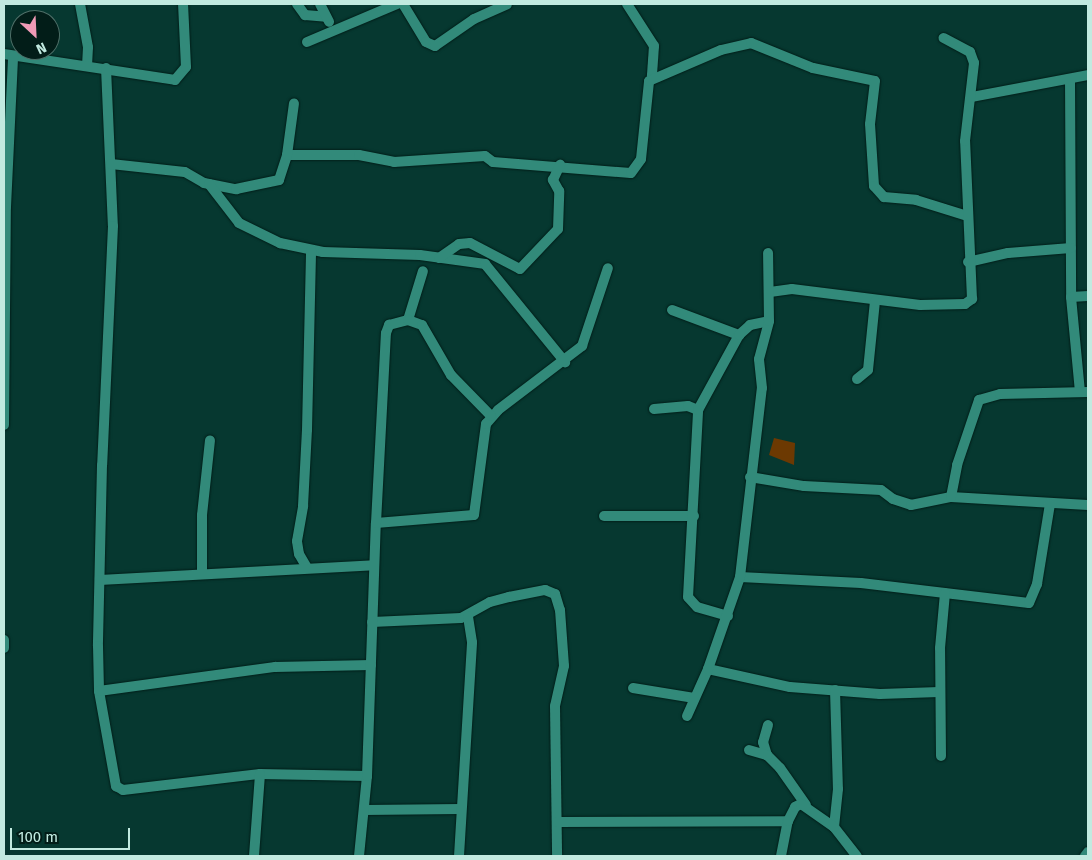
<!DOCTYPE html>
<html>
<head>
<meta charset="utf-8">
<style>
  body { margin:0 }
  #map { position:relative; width:1092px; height:860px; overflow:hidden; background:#063830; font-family:"Fira Sans",sans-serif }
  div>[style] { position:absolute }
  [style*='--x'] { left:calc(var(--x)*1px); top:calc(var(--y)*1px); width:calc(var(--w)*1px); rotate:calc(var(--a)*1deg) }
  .green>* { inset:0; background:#6c3902 }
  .roads { filter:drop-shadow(0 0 1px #021d18) drop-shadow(0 0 1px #021d18) }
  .street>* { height:10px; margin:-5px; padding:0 5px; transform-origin:5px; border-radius:5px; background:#328a7a }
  span { translate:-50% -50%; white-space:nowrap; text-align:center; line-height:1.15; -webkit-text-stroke:4.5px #021d18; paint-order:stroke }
  .frame { position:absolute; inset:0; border:5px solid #c1eae0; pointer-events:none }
  .north { position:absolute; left:10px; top:10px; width:50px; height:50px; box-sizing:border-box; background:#021d18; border:1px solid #4e6f68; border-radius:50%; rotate:155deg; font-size:14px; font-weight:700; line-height:20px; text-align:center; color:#c1eae0 }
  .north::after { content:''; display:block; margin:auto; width:18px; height:22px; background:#f09ab6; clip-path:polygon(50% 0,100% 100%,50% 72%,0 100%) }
  .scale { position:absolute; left:10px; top:828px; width:120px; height:22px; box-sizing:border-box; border:2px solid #c1eae0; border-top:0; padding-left:6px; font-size:15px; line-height:18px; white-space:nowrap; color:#c1eae0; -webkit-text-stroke:4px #021d18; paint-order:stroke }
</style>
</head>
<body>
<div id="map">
  <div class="green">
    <i style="clip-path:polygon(774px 438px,795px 443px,794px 465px,769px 455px)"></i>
  </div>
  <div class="roads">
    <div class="street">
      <i style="--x:80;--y:4;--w:44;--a:79.5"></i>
      <i style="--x:88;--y:47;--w:19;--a:93"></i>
      <i style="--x:297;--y:4;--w:14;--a:54"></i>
      <i style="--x:305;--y:15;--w:21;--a:5"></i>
      <i style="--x:320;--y:4;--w:20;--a:63"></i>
      <i style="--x:403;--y:4;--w:44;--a:58.8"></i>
      <i style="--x:426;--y:42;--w:10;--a:24"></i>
      <i style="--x:435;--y:46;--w:47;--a:-34.7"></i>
      <i style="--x:474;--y:19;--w:36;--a:-24"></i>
      <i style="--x:627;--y:4;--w:50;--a:57.3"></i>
      <i style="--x:654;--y:46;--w:32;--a:94"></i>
      <i style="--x:307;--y:42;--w:98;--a:-22.9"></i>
      <i style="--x:4;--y:54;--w:173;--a:8.6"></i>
      <i style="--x:175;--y:80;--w:17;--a:-50"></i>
      <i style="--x:186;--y:67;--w:63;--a:-92.7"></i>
      <i style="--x:106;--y:68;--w:158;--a:87.5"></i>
      <i style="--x:113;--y:226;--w:239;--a:92.6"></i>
      <i style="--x:102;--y:465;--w:181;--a:91.3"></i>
      <i style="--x:98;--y:646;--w:45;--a:88.7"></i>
      <i style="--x:99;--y:691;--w:97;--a:79.9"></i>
      <i style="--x:116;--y:786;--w:8;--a:30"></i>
      <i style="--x:123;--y:790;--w:138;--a:-6.7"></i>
      <i style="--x:260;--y:774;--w:107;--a:1.1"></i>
      <i style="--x:1070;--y:79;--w:218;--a:89.7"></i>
      <i style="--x:1071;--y:297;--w:95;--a:84.6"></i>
      <i style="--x:972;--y:97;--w:118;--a:-10.7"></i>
      <i style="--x:287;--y:155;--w:72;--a:0"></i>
      <i style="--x:359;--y:155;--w:36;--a:11"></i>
      <i style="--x:394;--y:162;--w:91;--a:-3.8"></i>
      <i style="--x:485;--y:156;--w:10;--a:37"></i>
      <i style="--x:493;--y:162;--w:138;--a:4.6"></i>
      <i style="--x:631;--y:173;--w:17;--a:-54"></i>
      <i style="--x:641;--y:159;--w:78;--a:-84.1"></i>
      <i style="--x:649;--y:81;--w:78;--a:-23.3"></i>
      <i style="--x:721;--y:50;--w:31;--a:-13"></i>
      <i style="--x:751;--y:43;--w:67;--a:22"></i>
      <i style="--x:813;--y:68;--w:63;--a:11.8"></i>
      <i style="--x:875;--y:81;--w:43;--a:96.6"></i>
      <i style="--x:870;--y:124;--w:62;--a:86.3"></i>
      <i style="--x:874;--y:186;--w:15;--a:48"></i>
      <i style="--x:884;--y:197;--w:32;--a:5"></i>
      <i style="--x:916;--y:200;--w:53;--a:17.4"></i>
      <i style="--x:111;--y:164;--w:74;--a:6.2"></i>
      <i style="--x:185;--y:172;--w:22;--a:30"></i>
      <i style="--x:204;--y:183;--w:33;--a:11"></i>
      <i style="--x:236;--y:189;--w:44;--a:-11.8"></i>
      <i style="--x:279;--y:180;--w:26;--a:-72"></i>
      <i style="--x:287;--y:155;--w:52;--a:-82.3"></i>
      <i style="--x:209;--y:184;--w:49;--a:52.4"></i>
      <i style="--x:239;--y:223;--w:46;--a:26"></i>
      <i style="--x:280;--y:243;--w:44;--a:11.8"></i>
      <i style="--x:323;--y:252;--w:97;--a:1.8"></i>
      <i style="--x:420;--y:255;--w:66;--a:7.9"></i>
      <i style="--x:485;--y:264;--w:127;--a:50.8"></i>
      <i style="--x:439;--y:258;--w:24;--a:-35"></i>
      <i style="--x:459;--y:244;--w:11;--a:-5"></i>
      <i style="--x:470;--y:243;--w:56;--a:27.5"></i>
      <i style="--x:520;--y:269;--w:55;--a:-46.5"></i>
      <i style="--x:558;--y:229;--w:38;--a:-88"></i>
      <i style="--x:559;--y:191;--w:13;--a:-119"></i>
      <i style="--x:553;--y:180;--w:17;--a:-65"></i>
      <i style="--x:968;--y:262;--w:41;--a:-12.7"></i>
      <i style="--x:1008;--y:253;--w:63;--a:-4.5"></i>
      <i style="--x:770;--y:292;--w:22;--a:-8"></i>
      <i style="--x:792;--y:289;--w:129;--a:7.1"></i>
      <i style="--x:920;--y:305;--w:45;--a:-1.3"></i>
      <i style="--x:965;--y:304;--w:9;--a:-36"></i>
      <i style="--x:972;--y:299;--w:158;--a:-92.5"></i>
      <i style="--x:965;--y:141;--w:79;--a:-83.4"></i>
      <i style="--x:974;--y:63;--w:12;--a:-110"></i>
      <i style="--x:970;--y:52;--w:30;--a:-152"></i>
      <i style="--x:1071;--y:297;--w:17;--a:-3"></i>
      <i style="--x:672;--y:310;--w:72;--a:20.5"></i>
      <i style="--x:408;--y:320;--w:51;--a:-73"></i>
      <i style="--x:857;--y:379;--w:14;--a:-39"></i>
      <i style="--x:868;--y:370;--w:69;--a:-84.2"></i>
      <i style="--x:654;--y:409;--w:34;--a:-5"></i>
      <i style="--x:688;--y:406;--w:11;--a:22"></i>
      <i style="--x:4;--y:425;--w:218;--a:-89.5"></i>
      <i style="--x:6;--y:207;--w:151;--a:-87.3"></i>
      <i style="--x:750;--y:477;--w:55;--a:9.5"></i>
      <i style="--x:804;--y:486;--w:77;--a:3"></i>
      <i style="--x:881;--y:490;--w:15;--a:37"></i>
      <i style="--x:893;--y:499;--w:19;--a:18"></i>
      <i style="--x:911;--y:505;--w:41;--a:-11.3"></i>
      <i style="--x:951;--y:497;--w:137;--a:3.3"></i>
      <i style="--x:951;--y:497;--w:33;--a:-79"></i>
      <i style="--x:957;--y:465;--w:69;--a:-71.3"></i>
      <i style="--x:979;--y:400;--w:22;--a:-16"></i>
      <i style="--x:1000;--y:394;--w:88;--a:-1.3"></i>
      <i style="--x:604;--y:516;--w:90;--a:0"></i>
      <i style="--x:376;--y:523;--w:98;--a:-4.7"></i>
      <i style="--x:474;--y:515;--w:92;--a:-82.5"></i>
      <i style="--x:486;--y:424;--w:18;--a:-49"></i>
      <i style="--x:498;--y:410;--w:106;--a:-37.3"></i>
      <i style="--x:582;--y:346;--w:82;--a:-71.6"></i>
      <i style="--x:306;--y:566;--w:14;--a:-120"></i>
      <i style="--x:299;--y:554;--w:13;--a:-99"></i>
      <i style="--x:297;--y:541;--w:36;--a:-80"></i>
      <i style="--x:303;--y:506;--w:76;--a:-87"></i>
      <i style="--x:307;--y:430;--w:180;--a:-88.7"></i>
      <i style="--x:202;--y:574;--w:59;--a:-90"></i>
      <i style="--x:202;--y:515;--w:75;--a:-83.9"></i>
      <i style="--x:740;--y:577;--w:121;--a:2.8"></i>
      <i style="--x:861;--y:583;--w:169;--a:6.8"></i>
      <i style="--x:1029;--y:603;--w:21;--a:-67"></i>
      <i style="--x:1037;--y:584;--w:81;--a:-80.8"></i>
      <i style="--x:100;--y:580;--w:274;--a:-3.1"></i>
      <i style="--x:728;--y:616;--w:32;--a:-164"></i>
      <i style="--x:697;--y:607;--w:13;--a:-132"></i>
      <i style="--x:688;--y:597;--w:187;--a:-86.9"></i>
      <i style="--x:698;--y:410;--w:85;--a:-61.3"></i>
      <i style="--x:739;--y:335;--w:15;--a:-42"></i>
      <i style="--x:750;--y:325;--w:19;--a:-12"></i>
      <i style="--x:372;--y:622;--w:89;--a:-2.6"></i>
      <i style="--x:461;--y:618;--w:33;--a:-29"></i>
      <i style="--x:490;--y:602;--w:20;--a:-15"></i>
      <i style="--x:509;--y:597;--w:37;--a:-11"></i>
      <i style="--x:545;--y:590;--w:11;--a:22"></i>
      <i style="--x:555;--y:594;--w:17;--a:73"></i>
      <i style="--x:560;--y:610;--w:56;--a:85.9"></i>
      <i style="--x:564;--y:666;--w:41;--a:102.7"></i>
      <i style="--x:555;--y:706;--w:150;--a:89.2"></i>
      <i style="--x:4;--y:640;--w:8;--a:90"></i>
      <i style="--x:708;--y:669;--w:84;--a:12.4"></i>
      <i style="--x:790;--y:687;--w:90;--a:4.4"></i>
      <i style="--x:880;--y:694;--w:59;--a:-1.9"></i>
      <i style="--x:633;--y:688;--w:62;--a:9.3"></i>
      <i style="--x:835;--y:690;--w:99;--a:88.3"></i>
      <i style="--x:838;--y:789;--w:38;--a:96"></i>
      <i style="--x:834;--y:827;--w:37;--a:52"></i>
      <i style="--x:99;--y:691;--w:178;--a:-7.8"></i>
      <i style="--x:275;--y:667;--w:96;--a:-1.2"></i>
      <i style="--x:687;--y:716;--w:51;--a:-65.9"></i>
      <i style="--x:708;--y:669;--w:97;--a:-70.8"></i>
      <i style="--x:740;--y:577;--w:190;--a:-83.4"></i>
      <i style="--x:762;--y:388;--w:29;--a:-96"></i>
      <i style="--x:759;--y:359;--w:39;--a:-75"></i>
      <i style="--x:769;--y:321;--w:68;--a:-90.8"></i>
      <i style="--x:768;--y:725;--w:18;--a:106"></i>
      <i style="--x:763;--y:742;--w:14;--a:73"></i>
      <i style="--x:767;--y:755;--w:18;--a:45"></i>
      <i style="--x:780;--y:768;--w:45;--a:54.9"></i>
      <i style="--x:749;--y:750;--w:19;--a:16"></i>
      <i style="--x:941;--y:756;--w:108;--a:-90.5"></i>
      <i style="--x:940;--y:648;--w:55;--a:-84.8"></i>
      <i style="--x:364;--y:810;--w:96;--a:-0.6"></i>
      <i style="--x:557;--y:822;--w:231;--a:-0.2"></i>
      <i style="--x:254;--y:856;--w:82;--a:-85.8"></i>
      <i style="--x:359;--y:856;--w:80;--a:-84.3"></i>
      <i style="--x:367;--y:776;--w:253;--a:-88"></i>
      <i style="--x:376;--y:523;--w:190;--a:-87"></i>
      <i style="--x:386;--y:333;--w:9;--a:-69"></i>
      <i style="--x:389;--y:325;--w:20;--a:-15"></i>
      <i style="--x:408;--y:320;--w:15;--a:20"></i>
      <i style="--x:422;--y:325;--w:58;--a:59.9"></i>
      <i style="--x:451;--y:375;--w:57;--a:45.7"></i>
      <i style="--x:459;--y:856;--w:214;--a:-86.5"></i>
      <i style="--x:472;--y:642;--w:26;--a:-99"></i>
      <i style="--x:781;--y:856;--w:36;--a:-79"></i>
      <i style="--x:788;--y:821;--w:16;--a:-63"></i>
      <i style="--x:795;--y:807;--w:7;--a:-27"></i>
      <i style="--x:801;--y:804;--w:40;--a:34.9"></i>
      <i style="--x:1085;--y:856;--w:5;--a:-53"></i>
    </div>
  </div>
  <div class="frame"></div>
  <div class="north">N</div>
  <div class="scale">100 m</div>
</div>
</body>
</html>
